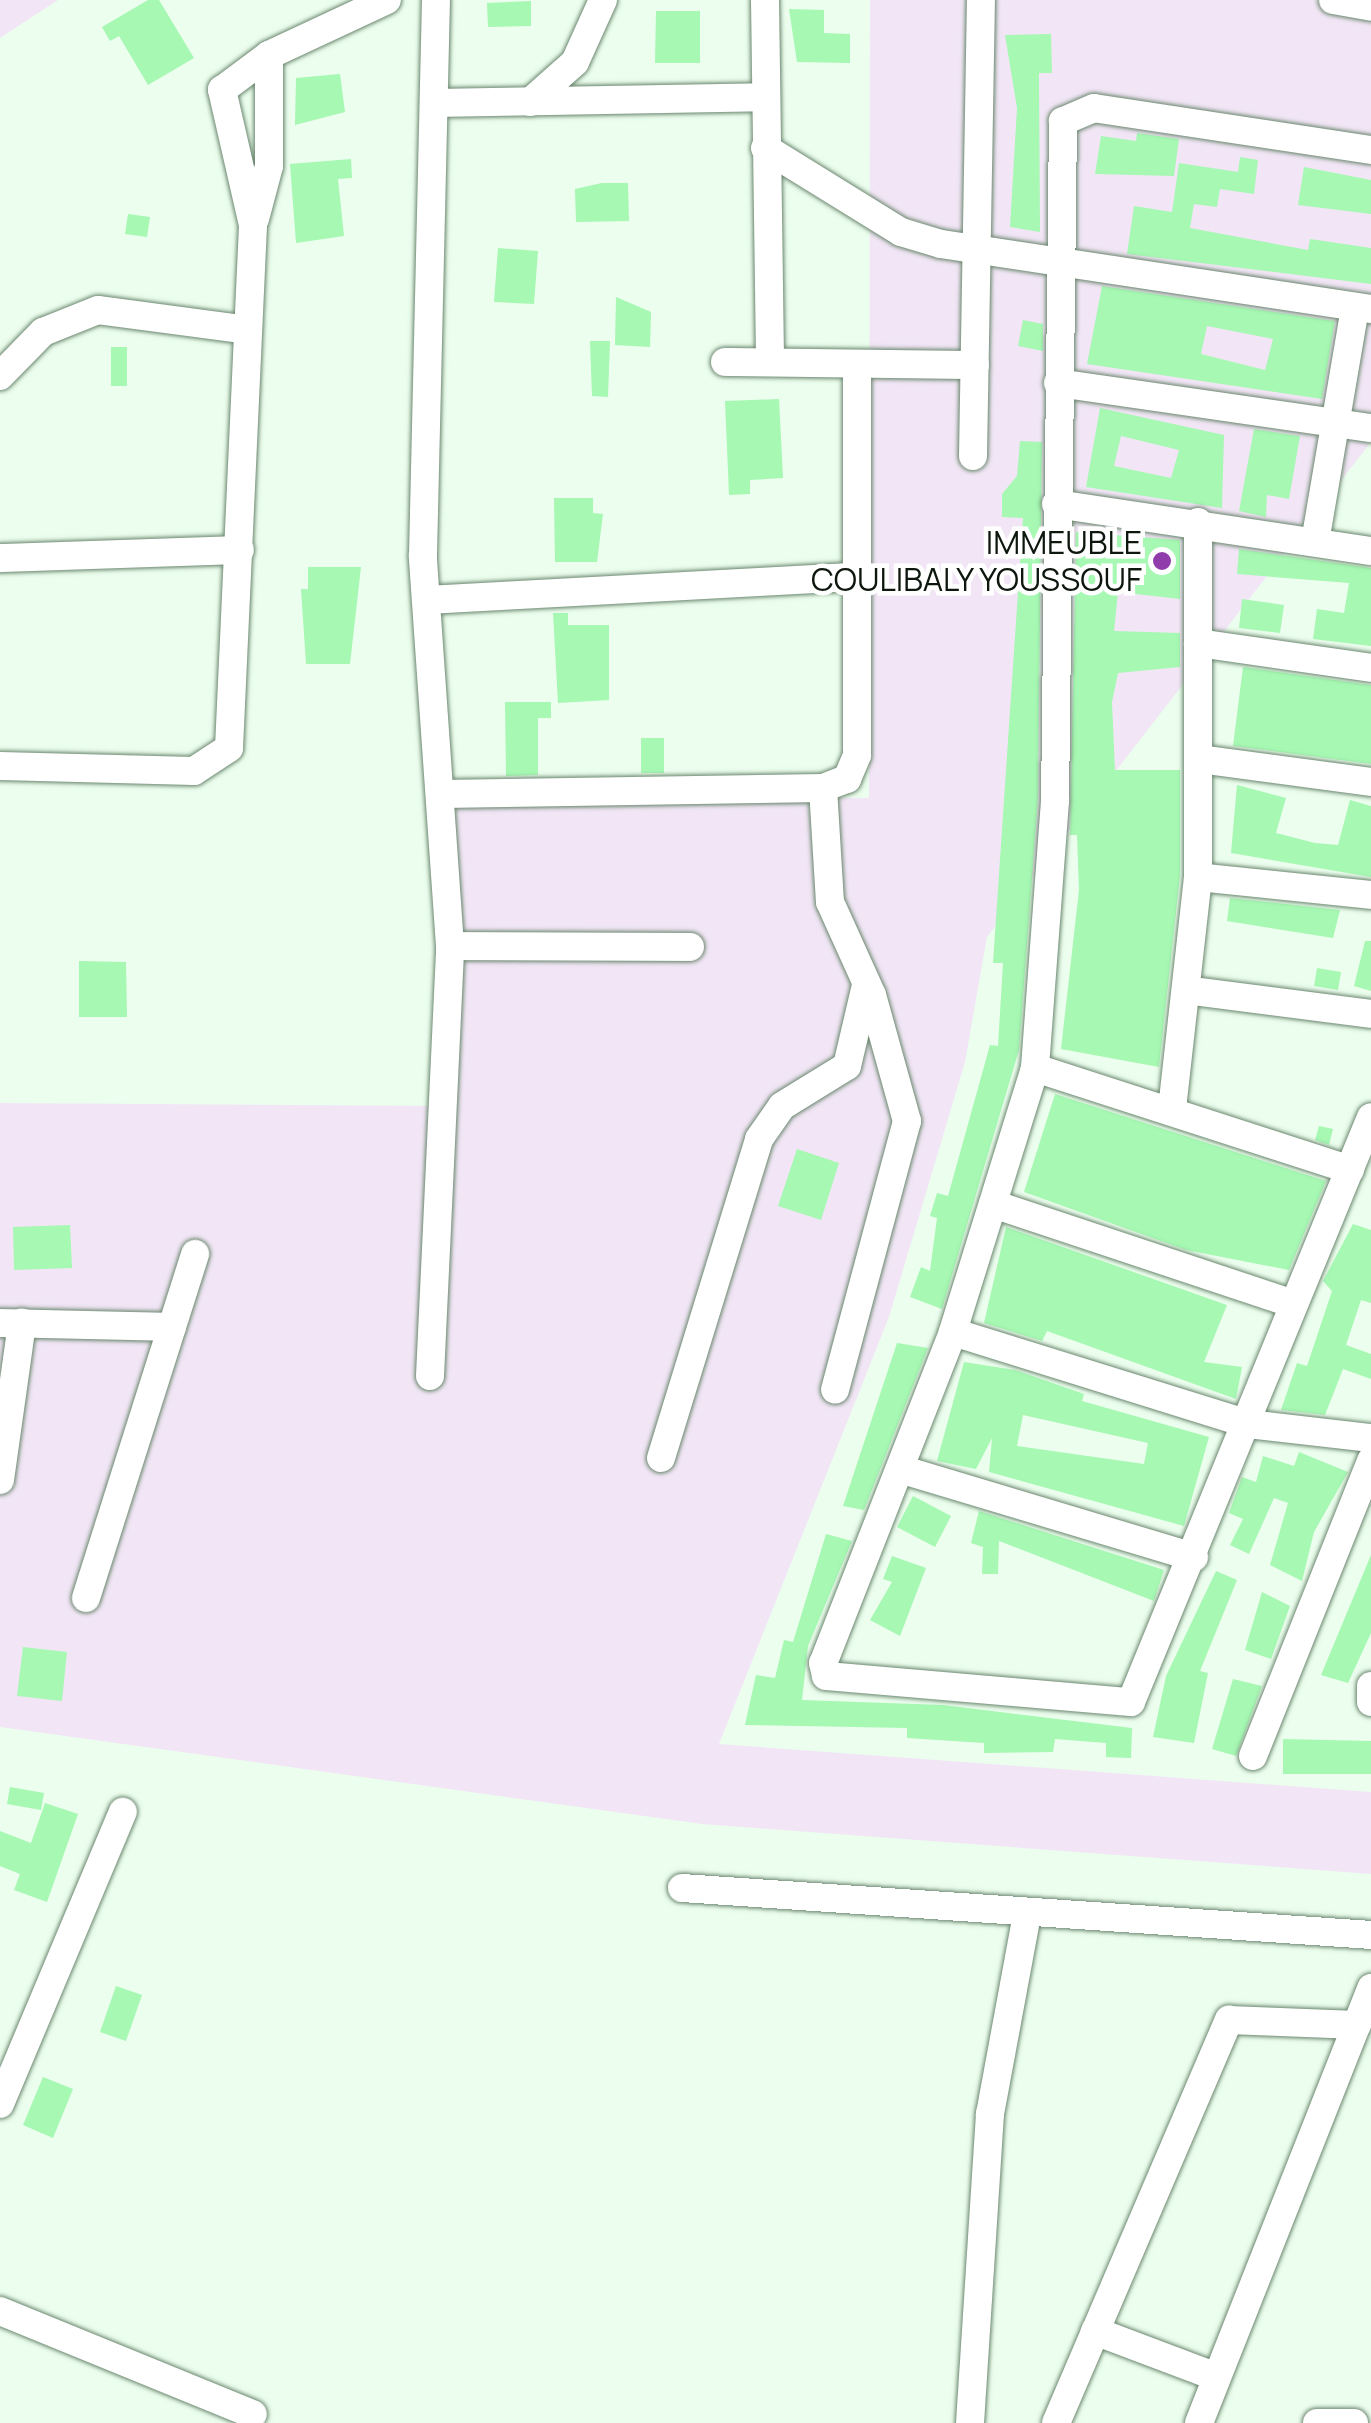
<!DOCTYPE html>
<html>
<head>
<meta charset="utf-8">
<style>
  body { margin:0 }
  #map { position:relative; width:1371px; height:2423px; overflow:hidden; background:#ecfeee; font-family:Manrope,sans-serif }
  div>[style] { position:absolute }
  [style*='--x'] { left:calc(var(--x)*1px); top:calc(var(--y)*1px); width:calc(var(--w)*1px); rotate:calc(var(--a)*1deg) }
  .green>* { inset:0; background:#f2e6f6 }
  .building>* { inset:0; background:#a6f8b3 }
  .roads { filter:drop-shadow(0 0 2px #6b876f) drop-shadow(0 0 2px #6b876f) }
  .minor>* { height:28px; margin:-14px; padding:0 14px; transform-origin:14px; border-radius:14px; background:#fff }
  .dots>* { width:28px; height:28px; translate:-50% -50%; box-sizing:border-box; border:5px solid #fff; border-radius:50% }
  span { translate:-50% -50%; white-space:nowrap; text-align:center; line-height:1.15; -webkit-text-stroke:9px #fff; paint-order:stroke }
  .poi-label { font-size:32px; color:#0d170e }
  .right { translate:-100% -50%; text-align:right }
</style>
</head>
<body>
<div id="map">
  <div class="green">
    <i style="clip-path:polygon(0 0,58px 0,0 38px)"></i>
    <i style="clip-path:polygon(870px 0,1371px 0,1371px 442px,987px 937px,965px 1062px,889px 1317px,719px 1744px,1371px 1792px,1371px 1874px,702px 1824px,0 1727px,0 1103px,443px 1106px,445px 796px,869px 798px)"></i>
  </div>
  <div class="building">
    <i style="clip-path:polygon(148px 0,159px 0,194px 58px,148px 85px,119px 36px,110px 41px,102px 27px)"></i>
    <i style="clip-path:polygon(531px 1px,531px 26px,488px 27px,487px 3px)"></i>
    <i style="clip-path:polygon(789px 9px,824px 10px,824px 33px,850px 34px,850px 63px,797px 62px)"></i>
    <i style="clip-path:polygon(656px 11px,700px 11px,700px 63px,655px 63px)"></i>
    <i style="clip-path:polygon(1051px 34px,1052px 73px,1039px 73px,1040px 232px,1010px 227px,1017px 108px,1005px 35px)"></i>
    <i style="clip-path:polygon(340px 74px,345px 112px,295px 125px,296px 78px)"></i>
    <i style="clip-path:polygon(1137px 133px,1179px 139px,1174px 176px,1095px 174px,1101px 136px,1136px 141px)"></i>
    <i style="clip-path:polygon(1240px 157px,1258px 160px,1254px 194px,1220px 189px,1217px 207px,1194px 204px,1190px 228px,1308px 250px,1310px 239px,1371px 248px,1371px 284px,1127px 254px,1134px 206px,1172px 212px,1179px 163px,1238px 172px)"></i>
    <i style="clip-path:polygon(351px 159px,352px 178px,338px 179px,344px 236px,296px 243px,290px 164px)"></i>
    <i style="clip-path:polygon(1304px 167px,1371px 180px,1371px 214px,1298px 205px)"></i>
    <i style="clip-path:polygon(602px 183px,628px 183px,629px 221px,576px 222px,575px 189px)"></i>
    <i style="clip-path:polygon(128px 214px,150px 217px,147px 237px,125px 234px)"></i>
    <i style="clip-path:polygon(498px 248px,538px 251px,534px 304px,494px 302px)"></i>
    <i style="clip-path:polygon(evenodd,1102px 286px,1335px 321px,1322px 399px,1087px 364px,1102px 286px,1207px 326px,1273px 339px,1265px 370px,1201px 354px,1207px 326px)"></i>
    <i style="clip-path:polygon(616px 297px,651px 312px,650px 347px,615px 345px)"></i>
    <i style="clip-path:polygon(1023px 320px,1043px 324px,1043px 351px,1018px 346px)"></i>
    <i style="clip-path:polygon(590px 341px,610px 341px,608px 397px,592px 396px)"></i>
    <i style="clip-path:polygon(111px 347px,127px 347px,127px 386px,111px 386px)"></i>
    <i style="clip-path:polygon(779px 399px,783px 478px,750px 480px,750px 494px,729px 495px,725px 401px)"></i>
    <i style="clip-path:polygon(evenodd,1100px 408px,1224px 435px,1222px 508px,1086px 487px,1100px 408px,1121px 436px,1179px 450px,1171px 478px,1114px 466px,1121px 436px)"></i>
    <i style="clip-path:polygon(1254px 429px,1300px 436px,1289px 499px,1267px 495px,1266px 517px,1239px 511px)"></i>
    <i style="clip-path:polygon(1020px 441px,1042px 442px,1038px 800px,1019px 1050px,942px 1309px,910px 1297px,921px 1267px,930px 1271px,937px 1218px,930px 1216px,937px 1193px,948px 1196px,990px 1045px,998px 1046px,1003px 963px,993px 963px,1023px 518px,1002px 517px,1002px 494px,1017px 476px)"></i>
    <i style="clip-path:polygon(554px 498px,593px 498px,593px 513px,603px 514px,597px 562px,555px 562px)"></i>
    <i style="clip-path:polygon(1076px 532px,1180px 540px,1180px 599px,1118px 592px,1114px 631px,1180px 633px,1180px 667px,1118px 673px,1112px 702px,1115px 770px,1180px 770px,1180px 876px,1159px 1067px,1061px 1049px,1079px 890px,1077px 835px,1070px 835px)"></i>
    <i style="clip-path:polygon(1239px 549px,1371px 568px,1371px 646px,1313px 639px,1317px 609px,1344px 613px,1349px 583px,1237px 574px)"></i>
    <i style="clip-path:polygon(308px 567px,361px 567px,350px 664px,306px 664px,301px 589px,308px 589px)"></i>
    <i style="clip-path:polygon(1242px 599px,1284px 605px,1280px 633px,1239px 628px)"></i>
    <i style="clip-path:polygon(553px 613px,568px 613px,568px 625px,609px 625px,609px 700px,558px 703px)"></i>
    <i style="clip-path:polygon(1243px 667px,1371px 685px,1371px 764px,1233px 746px)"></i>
    <i style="clip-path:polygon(505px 702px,551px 702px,551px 718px,538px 718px,538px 775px,506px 776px)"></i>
    <i style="clip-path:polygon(641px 738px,664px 738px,664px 773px,641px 773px)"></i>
    <i style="clip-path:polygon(1237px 785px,1286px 798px,1276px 833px,1315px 843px,1338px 845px,1350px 800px,1371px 806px,1371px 877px,1231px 853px)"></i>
    <i style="clip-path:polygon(1230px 898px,1340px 910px,1333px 938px,1227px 921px)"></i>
    <i style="clip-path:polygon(1365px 941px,1371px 941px,1371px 991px,1354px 986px)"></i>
    <i style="clip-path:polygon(79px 961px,126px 962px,127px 1017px,79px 1017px)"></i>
    <i style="clip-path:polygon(1317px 968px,1341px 972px,1338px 990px,1314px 986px)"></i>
    <i style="clip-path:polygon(1055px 1094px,1326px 1181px,1289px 1270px,1186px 1250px,1024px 1192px)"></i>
    <i style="clip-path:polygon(1319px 1126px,1333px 1129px,1329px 1145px,1315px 1140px)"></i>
    <i style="clip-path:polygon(797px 1149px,839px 1163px,821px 1220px,778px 1206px)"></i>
    <i style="clip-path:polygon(1353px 1224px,1371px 1230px,1371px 1303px,1361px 1300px,1346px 1345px,1371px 1354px,1371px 1379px,1343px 1369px,1325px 1415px,1281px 1410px,1297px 1363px,1307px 1366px,1332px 1291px,1323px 1281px)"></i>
    <i style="clip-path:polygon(70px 1225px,72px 1268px,14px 1270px,13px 1227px)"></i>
    <i style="clip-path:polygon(1006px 1227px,1227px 1305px,1204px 1362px,1242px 1367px,1236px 1399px,1047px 1331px,1042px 1341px,984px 1323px)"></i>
    <i style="clip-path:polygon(897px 1343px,928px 1348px,864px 1510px,843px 1506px)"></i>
    <i style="clip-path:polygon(evenodd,964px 1362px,1015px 1370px,1084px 1394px,1082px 1401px,1209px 1437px,1184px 1526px,989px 1472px,992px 1438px,976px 1469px,937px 1461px,964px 1362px,1023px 1415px,1148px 1443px,1144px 1464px,1017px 1446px,1023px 1415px)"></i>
    <i style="clip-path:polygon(1299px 1452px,1348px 1472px,1314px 1532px,1302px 1581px,1270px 1565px,1288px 1503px,1274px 1498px,1249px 1554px,1230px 1545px,1243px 1519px,1229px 1513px,1242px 1477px,1256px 1482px,1263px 1456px,1294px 1466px)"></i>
    <i style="clip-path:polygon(913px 1496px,951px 1516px,935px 1547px,897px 1527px)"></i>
    <i style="clip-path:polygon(979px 1511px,1164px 1570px,1154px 1601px,999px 1541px,998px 1574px,982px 1574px,983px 1547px,971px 1543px)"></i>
    <i style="clip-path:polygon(826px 1534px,852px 1541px,808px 1646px,802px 1700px,943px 1705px,1132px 1728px,1131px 1758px,1106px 1757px,1106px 1743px,1055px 1739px,1053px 1752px,984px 1753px,984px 1743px,907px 1738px,907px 1728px,745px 1725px,756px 1675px,775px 1678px,784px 1640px,793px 1642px)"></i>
    <i style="clip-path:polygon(1371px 1555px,1371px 1633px,1348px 1683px,1321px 1675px)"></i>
    <i style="clip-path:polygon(892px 1556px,926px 1568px,900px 1636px,870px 1620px,892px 1582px,883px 1579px)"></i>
    <i style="clip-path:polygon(1216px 1571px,1237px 1580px,1200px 1671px,1208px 1673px,1194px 1743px,1153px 1737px,1166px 1676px)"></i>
    <i style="clip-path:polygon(1262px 1592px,1290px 1606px,1271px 1659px,1245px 1650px)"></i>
    <i style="clip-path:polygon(23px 1647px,67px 1652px,62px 1701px,17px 1696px)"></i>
    <i style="clip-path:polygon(1233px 1679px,1262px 1686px,1236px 1756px,1212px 1749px)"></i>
    <i style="clip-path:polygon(1283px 1739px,1371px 1741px,1371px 1774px,1283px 1774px)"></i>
    <i style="clip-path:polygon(10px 1787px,44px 1793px,41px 1810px,7px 1804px)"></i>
    <i style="clip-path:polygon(45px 1803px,78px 1814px,47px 1902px,14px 1890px,20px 1874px,0 1866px,0 1831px,31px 1843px)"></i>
    <i style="clip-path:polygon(116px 1986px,142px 1995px,126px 2041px,100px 2032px)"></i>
    <i style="clip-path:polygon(43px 2077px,73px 2089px,53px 2138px,23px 2125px)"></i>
  </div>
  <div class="roads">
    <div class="minor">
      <i style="--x:765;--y:0;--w:360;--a:89.2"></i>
      <i style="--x:1333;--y:0;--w:39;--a:10"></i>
      <i style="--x:530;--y:102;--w:60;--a:-41.6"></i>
      <i style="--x:575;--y:62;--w:68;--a:-65.7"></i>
      <i style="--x:434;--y:103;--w:330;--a:-1"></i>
      <i style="--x:765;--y:148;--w:160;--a:31.7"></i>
      <i style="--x:901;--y:232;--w:42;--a:16.7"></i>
      <i style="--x:941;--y:244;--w:435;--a:8.6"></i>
      <i style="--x:1371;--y:150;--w:280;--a:-171.4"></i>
      <i style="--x:1094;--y:108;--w:34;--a:157"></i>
      <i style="--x:1063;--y:121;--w:680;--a:90.67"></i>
      <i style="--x:1055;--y:801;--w:268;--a:94.3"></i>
      <i style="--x:1035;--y:1068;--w:276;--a:107.3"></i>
      <i style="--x:953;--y:1332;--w:356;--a:111.4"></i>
      <i style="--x:823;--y:1663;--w:13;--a:77"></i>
      <i style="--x:826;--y:1676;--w:306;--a:4.9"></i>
      <i style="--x:1131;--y:1702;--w:632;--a:-67.69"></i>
      <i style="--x:255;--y:219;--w:55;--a:-75.2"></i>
      <i style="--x:269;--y:166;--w:111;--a:-90"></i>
      <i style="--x:725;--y:362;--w:250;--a:0.7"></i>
      <i style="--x:0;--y:376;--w:62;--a:-45.7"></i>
      <i style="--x:43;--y:332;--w:59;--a:-21.8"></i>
      <i style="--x:98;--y:310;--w:151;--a:7.6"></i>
      <i style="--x:1058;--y:383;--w:316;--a:8.2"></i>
      <i style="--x:973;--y:456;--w:456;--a:-89"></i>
      <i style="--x:1056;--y:504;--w:318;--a:8.5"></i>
      <i style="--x:1315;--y:542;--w:238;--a:-80.3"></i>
      <i style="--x:0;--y:558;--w:240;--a:-1.9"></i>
      <i style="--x:427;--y:600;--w:429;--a:-3.1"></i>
      <i style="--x:1198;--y:643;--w:175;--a:8.2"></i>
      <i style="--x:1199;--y:759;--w:174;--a:7.6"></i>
      <i style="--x:0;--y:766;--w:194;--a:1.5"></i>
      <i style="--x:194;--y:771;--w:42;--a:-33.3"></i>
      <i style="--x:229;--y:748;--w:524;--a:-87.37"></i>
      <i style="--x:253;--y:225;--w:139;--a:-102.9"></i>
      <i style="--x:222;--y:90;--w:59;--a:-36.7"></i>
      <i style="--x:269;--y:55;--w:130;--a:-25"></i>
      <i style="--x:823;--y:788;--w:114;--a:86.5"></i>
      <i style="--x:830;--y:902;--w:102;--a:65.7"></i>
      <i style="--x:872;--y:995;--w:131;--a:74.5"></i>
      <i style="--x:907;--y:1121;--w:278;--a:105"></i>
      <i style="--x:442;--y:794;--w:381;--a:-0.9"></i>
      <i style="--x:823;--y:788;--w:26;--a:-21"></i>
      <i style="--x:847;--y:779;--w:26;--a:-67"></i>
      <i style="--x:857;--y:755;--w:391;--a:-90"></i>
      <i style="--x:1198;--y:877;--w:174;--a:5.9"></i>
      <i style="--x:450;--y:946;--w:240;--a:0.2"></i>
      <i style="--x:1192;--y:991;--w:180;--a:7.3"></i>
      <i style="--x:1035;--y:1068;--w:331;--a:17.9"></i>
      <i style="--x:1172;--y:1109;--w:233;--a:-83.6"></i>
      <i style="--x:1198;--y:877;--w:355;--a:-90"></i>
      <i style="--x:993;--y:1204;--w:316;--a:18.4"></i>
      <i style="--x:0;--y:1323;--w:172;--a:1.3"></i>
      <i style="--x:953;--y:1332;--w:309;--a:17.3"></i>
      <i style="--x:1248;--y:1424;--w:124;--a:6.5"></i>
      <i style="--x:430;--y:1376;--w:430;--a:-87.3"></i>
      <i style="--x:450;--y:946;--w:392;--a:-94"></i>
      <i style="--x:423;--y:555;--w:555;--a:-88.66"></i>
      <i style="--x:661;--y:1458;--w:334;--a:-72.9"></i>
      <i style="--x:759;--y:1139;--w:40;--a:-55.1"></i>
      <i style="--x:782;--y:1106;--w:76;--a:-31.6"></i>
      <i style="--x:847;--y:1066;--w:83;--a:-76.8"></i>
      <i style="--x:900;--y:1469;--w:307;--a:16.7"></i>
      <i style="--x:0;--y:1480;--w:159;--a:-82"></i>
      <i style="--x:86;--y:1598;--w:361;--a:-72.4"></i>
      <i style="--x:1371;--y:1686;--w:16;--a:90"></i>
      <i style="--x:1253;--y:1756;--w:318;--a:-68.2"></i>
      <i style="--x:682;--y:1888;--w:691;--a:3.9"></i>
      <i style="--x:0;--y:2104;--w:317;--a:-67.2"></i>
      <i style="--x:0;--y:2311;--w:273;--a:22.2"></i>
      <i style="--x:1095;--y:2331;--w:130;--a:20.7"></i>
      <i style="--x:970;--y:2423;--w:310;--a:-86.3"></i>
      <i style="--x:990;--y:2114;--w:203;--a:-79.5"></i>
      <i style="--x:1056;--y:2423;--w:439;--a:-66.8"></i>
      <i style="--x:1229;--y:2020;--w:128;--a:2.2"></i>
      <i style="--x:1199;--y:2423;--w:468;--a:-68.4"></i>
      <i style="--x:1317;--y:2423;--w:37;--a:0"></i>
    </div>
  </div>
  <div class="dots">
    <i style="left:1162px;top:561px;background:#903dab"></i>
  </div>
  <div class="poi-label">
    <span class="right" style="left:1142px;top:561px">IMMEUBLE<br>COULIBALY YOUSSOUF</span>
  </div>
</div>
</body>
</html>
